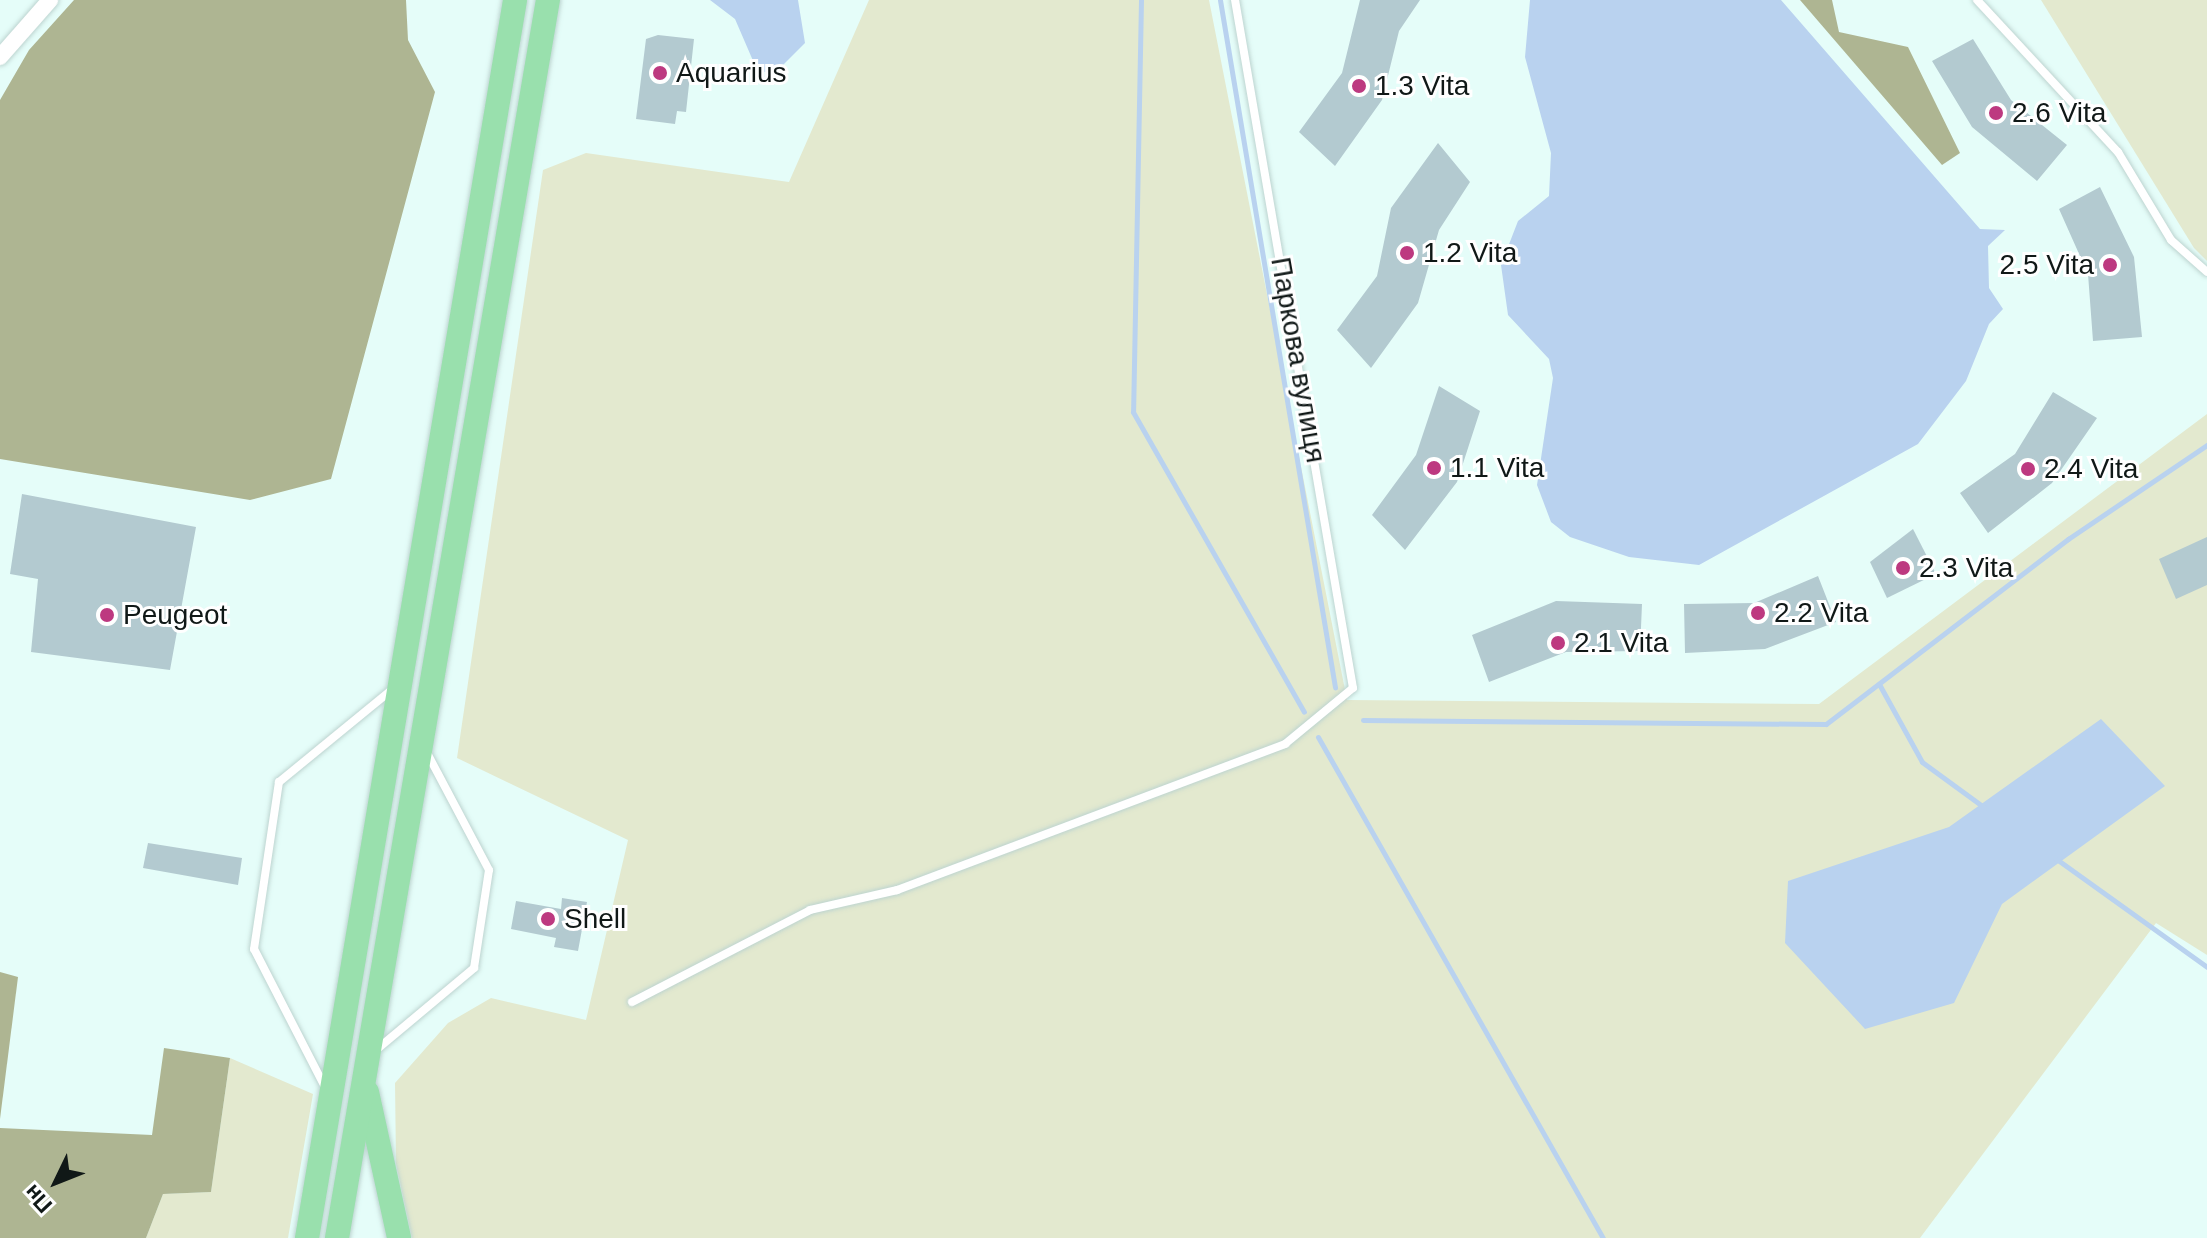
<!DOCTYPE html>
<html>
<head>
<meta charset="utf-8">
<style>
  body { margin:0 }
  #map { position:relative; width:2207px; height:1238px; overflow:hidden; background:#e5fdf9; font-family:Helvetica,sans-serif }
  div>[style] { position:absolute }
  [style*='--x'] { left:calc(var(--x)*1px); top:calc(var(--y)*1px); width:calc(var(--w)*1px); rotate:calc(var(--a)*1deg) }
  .green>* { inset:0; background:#e3e9cf }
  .forest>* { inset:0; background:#aeb592 }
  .water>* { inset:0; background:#b9d2ef }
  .stream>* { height:5px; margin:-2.5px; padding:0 2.5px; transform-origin:2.5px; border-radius:2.5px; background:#b9d2ef }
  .building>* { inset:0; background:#b3cad0 }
  .roads { filter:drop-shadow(0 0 2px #bdd4d0) drop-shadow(0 0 2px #bdd4d0) }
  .service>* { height:8px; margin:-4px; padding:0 4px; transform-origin:4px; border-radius:4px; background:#fff }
  .minor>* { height:16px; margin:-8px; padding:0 8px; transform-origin:8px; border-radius:8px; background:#fff }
  .primary>* { height:24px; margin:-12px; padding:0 12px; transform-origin:12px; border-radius:12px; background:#99e0ad }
  .dots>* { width:22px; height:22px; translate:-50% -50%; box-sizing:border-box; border:4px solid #fff; border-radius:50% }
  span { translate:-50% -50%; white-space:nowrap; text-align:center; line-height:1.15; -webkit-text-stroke:6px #fff; paint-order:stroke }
  .poi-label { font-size:28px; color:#101817 }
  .left { translate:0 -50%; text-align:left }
  .right { translate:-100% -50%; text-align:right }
  .street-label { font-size:28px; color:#101817 }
  .north { position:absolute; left:16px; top:1142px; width:80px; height:80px; -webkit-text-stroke:6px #fff; paint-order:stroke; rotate:227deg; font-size:22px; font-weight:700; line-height:32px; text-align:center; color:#101817 }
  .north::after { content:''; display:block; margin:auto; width:28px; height:36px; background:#101817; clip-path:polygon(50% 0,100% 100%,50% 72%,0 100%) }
</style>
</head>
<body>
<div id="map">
  <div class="green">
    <i style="clip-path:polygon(869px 0,1209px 0,1347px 700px,1819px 704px,2207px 414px,2207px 955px,2156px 923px,1920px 1238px,412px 1238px,396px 1164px,395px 1083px,448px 1023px,491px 998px,586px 1020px,628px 840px,457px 758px,543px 170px,586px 153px,789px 182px)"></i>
    <i style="clip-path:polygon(2041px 0,2207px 0,2207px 261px,2194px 248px)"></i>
    <i style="clip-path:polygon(230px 1058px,313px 1094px,288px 1238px,146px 1238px,163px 1194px,211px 1192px)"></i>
  </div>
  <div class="forest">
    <i style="clip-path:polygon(74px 0,406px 0,408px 40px,435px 92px,331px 479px,250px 500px,0 459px,0 100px,29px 50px)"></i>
    <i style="clip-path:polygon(1800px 0,1832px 0,1839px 32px,1908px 47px,1960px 153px,1942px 165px)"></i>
    <i style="clip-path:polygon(0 972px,18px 977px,0 1119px)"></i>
    <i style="clip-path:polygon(164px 1048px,230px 1058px,211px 1192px,163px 1194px,146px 1238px,0 1238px,0 1128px,152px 1135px)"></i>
  </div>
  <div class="water">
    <i style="clip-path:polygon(710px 0,798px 0,805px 43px,774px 74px,757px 70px,735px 19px)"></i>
    <i style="clip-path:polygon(1530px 0,1781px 0,1980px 229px,2005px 230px,1988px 246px,1989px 288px,2003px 309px,1989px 324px,1966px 381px,1918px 444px,1699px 565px,1629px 557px,1570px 537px,1551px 522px,1537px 485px,1553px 378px,1549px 359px,1508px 315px,1501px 265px,1518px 221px,1549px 196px,1551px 153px,1525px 57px)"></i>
    <i style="clip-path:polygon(2101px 719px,2165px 786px,2002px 904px,1954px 1003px,1865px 1029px,1785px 943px,1788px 881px,1949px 827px)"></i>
  </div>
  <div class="stream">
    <i style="--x:1141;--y:0;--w:412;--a:91.1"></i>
    <i style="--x:1133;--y:412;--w:345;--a:60.3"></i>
    <i style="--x:1220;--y:0;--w:697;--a:80.5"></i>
    <i style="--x:1879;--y:684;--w:89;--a:61.1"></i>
    <i style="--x:1922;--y:762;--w:78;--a:36.1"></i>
    <i style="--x:1363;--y:720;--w:463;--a:0.5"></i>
    <i style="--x:1826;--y:724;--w:305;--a:-37.4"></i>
    <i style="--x:2068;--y:539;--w:168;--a:-34.1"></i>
    <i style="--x:1318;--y:737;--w:576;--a:60.37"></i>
    <i style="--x:2055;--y:858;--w:187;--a:35.6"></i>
  </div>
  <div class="building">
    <i style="clip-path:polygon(1360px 0,1420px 0,1399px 31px,1382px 100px,1335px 166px,1299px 132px,1342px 73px)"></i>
    <i style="clip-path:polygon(658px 35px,694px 39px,686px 112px,677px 111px,675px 124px,636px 119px,646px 39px)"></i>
    <i style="clip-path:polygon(1973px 39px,2011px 100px,2067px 145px,2037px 181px,1972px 127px,1932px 61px)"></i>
    <i style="clip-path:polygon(1438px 143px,1470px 182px,1439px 230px,1418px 303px,1371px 368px,1337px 330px,1377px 276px,1391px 208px)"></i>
    <i style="clip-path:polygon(2100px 187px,2134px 257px,2142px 337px,2093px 341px,2088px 274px,2059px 209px)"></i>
    <i style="clip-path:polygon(1439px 386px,1480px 411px,1457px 482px,1405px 550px,1372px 515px,1416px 455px)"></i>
    <i style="clip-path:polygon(2053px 392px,2097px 418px,2052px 483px,1988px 533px,1960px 493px,2015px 454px)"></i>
    <i style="clip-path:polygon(22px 494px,196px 527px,170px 670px,31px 652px,38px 579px,10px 574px)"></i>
    <i style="clip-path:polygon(1913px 529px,1936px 574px,1887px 598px,1870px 562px)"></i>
    <i style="clip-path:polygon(2207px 537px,2207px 585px,2176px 599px,2159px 559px)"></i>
    <i style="clip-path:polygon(1818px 576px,1836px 622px,1765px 649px,1685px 653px,1684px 604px,1754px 603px)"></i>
    <i style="clip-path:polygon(1556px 601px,1642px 604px,1640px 651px,1566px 652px,1489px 682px,1472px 635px)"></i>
    <i style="clip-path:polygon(148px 843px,242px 858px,238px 885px,143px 868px)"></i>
    <i style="clip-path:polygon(562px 898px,587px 902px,578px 951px,554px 947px,556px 938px,511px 929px,516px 901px,561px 909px)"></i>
  </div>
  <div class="roads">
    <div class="service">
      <i style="--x:1977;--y:0;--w:207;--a:47.2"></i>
      <i style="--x:2118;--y:152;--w:103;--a:58.9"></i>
      <i style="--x:2171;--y:240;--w:48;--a:41.6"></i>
      <i style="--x:632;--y:1002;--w:200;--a:-27.3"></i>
      <i style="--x:810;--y:910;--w:89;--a:-12.9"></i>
      <i style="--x:897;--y:890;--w:415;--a:-20.6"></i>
      <i style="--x:1285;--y:744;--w:88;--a:-39.5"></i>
      <i style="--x:1353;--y:688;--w:698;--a:-99.73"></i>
      <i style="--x:376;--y:1050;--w:128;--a:-39.9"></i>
      <i style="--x:474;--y:968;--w:99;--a:-81.3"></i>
      <i style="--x:489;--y:870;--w:132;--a:-117.9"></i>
      <i style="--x:326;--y:1089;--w:157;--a:-117.2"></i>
      <i style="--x:254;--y:949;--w:169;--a:-81.5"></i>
      <i style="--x:279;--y:782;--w:149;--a:-39.3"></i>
    </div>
    <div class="minor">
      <i style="--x:0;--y:57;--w:76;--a:-48.7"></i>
    </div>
    <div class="primary">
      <i style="--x:367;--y:1092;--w:149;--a:77.6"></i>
      <i style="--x:307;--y:1238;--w:1255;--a:-80.46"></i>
      <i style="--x:337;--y:1238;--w:1256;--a:-80.33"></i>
    </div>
  </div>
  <div class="dots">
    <i style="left:660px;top:73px;background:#bd3980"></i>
    <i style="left:1359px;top:86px;background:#bd3980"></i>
    <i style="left:1996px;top:113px;background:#bd3980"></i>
    <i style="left:1407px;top:253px;background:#bd3980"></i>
    <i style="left:2110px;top:265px;background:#bd3980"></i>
    <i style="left:1434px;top:468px;background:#bd3980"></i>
    <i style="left:2028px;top:469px;background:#bd3980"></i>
    <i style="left:1903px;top:568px;background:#bd3980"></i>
    <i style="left:1758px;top:613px;background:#bd3980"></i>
    <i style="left:107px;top:615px;background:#bd3980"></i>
    <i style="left:1558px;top:643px;background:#bd3980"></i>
    <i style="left:548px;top:919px;background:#bd3980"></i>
  </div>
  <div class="poi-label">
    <span class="left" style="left:676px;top:73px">Aquarius</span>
    <span class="left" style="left:1375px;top:86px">1.3 Vita</span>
    <span class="left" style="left:2012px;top:113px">2.6 Vita</span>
    <span class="left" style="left:1423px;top:253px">1.2 Vita</span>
    <span class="right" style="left:2094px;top:265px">2.5 Vita</span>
    <span class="left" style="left:1450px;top:468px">1.1 Vita</span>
    <span class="left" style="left:2044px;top:469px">2.4 Vita</span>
    <span class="left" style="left:1919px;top:568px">2.3 Vita</span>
    <span class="left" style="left:1774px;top:613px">2.2 Vita</span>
    <span class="left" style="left:123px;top:615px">Peugeot</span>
    <span class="left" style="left:1574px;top:643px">2.1 Vita</span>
    <span class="left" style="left:564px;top:919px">Shell</span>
  </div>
  <div class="street-label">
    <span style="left:1298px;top:360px;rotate:80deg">Паркова вулиця</span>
  </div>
  <div class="north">Пн</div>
</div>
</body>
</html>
